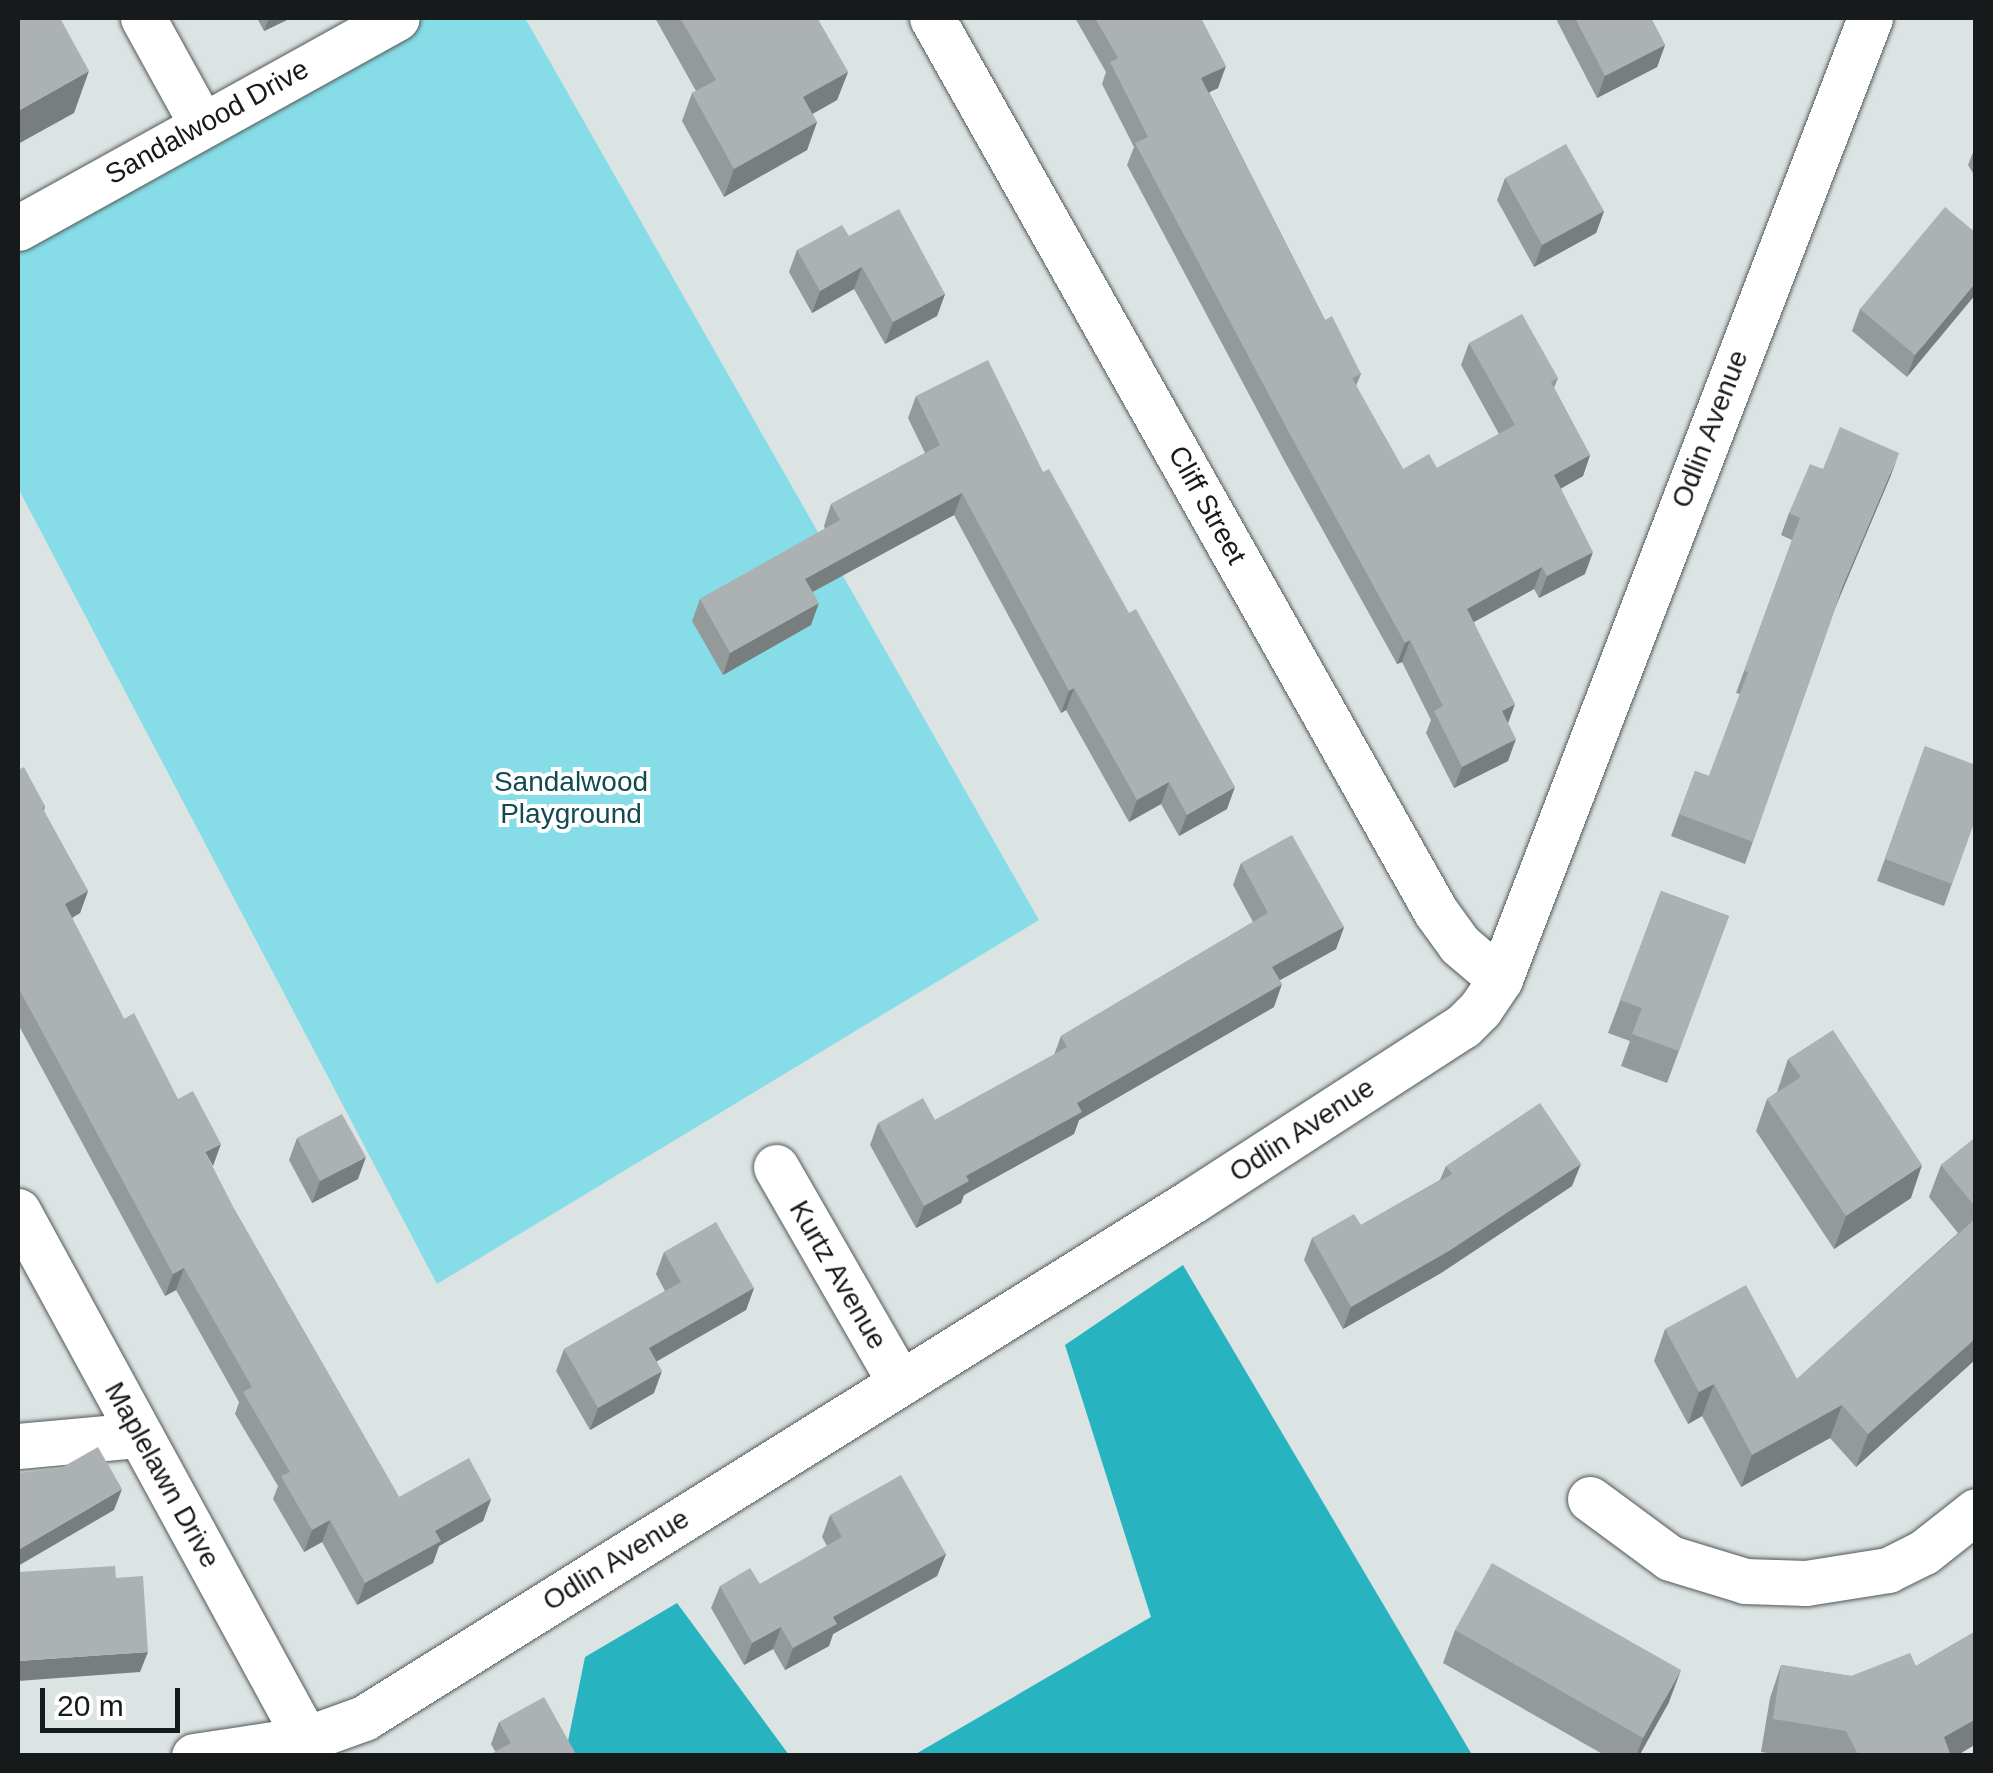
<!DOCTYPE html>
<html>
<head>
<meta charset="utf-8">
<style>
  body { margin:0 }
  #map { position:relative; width:1993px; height:1773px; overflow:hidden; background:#dce3e3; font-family:Arial,sans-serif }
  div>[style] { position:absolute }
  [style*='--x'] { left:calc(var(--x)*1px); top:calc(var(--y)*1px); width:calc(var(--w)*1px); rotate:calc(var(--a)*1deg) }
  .green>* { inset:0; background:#87dde7 }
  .forest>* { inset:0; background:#28b3c1 }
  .roads { filter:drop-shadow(0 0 2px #53595a) drop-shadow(0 0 2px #53595a) }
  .minor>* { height:45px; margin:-22.5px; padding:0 22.5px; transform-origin:22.5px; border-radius:22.5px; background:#fff }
  .wall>* { inset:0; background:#94999a }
  .shaded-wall>* { inset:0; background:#787d7d }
  .building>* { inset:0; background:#acb2b3 }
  span { translate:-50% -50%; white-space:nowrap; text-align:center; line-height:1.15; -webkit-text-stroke:8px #fff; paint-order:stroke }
  .street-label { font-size:28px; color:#171a1a }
  .park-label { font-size:28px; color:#114a50 }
  .frame { position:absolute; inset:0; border:20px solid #171a1a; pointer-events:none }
  .scale { position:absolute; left:40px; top:1688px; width:140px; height:45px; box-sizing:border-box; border:5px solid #171a1a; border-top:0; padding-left:12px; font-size:30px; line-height:35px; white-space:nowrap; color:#171a1a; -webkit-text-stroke:8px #fff; paint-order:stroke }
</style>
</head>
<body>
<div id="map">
  <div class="green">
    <i style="clip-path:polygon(397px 18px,525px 18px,1039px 920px,437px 1284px,18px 488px,18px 228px)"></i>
  </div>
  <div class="forest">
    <i style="clip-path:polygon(1183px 1265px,1471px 1753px,1470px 1755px,914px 1755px,1151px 1617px,1065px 1345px)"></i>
    <i style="clip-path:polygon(677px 1603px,789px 1755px,565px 1756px,585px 1657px)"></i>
  </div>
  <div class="roads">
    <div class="minor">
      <i style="--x:143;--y:18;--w:122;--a:61.1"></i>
      <i style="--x:932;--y:18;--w:1026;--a:60.59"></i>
      <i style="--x:1436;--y:912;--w:41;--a:54"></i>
      <i style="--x:1460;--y:945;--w:52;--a:40.4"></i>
      <i style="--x:18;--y:228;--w:433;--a:-29"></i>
      <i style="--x:776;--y:1167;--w:249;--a:60.1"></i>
      <i style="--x:18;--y:1211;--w:601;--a:61.39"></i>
      <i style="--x:18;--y:1446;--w:122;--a:-5.2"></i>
      <i style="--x:1590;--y:1499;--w:99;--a:36.4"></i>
      <i style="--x:1670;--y:1558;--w:78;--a:17"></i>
      <i style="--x:1745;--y:1581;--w:61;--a:1.9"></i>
      <i style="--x:1806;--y:1583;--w:83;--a:-9"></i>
      <i style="--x:1888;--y:1570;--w:40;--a:-26.6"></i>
      <i style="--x:1924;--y:1552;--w:66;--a:-38.3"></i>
      <i style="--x:194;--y:1756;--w:113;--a:-8.6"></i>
      <i style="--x:306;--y:1739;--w:62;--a:-19.9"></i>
      <i style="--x:364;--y:1718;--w:976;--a:-31.98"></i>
      <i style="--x:1192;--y:1201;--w:323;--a:-32.9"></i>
      <i style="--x:1463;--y:1026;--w:24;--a:-45"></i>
      <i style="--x:1480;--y:1009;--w:36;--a:-56"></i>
      <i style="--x:1500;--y:979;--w:1030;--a:-68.94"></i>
    </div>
  </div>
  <div class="wall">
    <i style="clip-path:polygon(257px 18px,291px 18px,264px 31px)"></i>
    <i style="clip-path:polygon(655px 18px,817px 18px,848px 72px,837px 100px,812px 114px,817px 122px,807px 150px,724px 197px,682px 121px,692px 93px,696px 91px)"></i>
    <i style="clip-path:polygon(1075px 18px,1201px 18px,1218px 88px,1209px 92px,1325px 320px,1361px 374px,1356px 386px,1403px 469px,1437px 468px,1499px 434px,1461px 365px,1469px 343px,1558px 378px,1554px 388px,1590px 455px,1583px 476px,1561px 488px,1585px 574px,1539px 598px,1534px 589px,1474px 622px,1508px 723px,1508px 761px,1454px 788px,1426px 733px,1431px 720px,1402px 662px,1397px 664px,1285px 462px,1127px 165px,1134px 147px,1102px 84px,1106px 72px)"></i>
    <i style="clip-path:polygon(1559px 18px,1651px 18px,1665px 45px,1657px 67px,1597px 98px,1557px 21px)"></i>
    <i style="clip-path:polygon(1976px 145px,1976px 178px,1968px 165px)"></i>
    <i style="clip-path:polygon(1505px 178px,1604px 211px,1596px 233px,1534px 267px,1497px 200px)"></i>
    <i style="clip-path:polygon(1976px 233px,1907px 377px,1852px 331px,1860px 309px)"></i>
    <i style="clip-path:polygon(849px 236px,945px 294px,937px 316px,885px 344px,854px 289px,812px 313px,789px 272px,797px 250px)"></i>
    <i style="clip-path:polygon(916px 396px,1043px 472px,1227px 809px,1179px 836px,1161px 804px,1129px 822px,1066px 710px,1061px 713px,954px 515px,813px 592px,811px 625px,723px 675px,692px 621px,700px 599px,825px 529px,824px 526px,831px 504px,925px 453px,908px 418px)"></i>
    <i style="clip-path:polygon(1823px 469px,1891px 475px,1836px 606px,1745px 864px,1671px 836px,1695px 771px,1709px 776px,1740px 694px,1736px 693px,1792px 540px,1781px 535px,1789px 513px)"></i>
    <i style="clip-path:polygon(1925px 746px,1976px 817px,1944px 906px,1877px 881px)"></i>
    <i style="clip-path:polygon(18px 770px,45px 806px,44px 811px,88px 891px,80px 913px,72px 918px,124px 1019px,212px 1166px,233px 1207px,399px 1497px,491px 1499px,483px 1521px,439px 1546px,433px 1563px,357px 1605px,322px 1542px,304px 1552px,273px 1499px,278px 1486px,235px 1414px,239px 1402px,176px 1290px,165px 1296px,18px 1024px)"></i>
    <i style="clip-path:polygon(1241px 863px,1344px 927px,1336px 949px,1280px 980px,1274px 1007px,1079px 1120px,1074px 1134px,964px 1195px,961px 1203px,916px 1228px,870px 1145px,878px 1123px,935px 1120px,1054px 1055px,1061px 1036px,1253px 922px,1233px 885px)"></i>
    <i style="clip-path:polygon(1661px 891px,1729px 916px,1667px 1083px,1621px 1066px,1630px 1041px,1608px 1033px)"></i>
    <i style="clip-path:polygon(1788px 1059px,1911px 1198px,1834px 1249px,1756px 1131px,1767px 1099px,1777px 1092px)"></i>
    <i style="clip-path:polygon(1976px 1137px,1976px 1359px,1856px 1467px,1830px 1438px,1741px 1487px,1702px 1416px,1688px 1424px,1654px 1361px,1665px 1329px,1797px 1379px,1958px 1233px,1929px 1197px,1941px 1165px)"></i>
    <i style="clip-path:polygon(297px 1138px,358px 1179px,312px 1203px,289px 1160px)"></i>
    <i style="clip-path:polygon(1446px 1166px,1572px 1186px,1441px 1273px,1343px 1329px,1304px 1260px,1312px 1238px,1361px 1225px,1440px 1180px)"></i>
    <i style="clip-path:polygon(664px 1252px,754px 1288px,746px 1310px,656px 1362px,654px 1393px,590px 1430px,556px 1371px,564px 1349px,665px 1291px,656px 1274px)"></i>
    <i style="clip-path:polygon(830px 1515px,946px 1554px,937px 1576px,833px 1634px,829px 1646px,785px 1670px,773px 1649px,744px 1665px,711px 1608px,720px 1586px,760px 1584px,827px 1546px,822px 1537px)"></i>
    <i style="clip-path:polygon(1455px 1630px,1669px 1702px,1639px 1756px,1606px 1756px,1443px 1663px)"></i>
    <i style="clip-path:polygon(1976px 1631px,1976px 1744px,1956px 1756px,1787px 1756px,1761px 1752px,1770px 1698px,1781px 1665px,1851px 1676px,1916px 1666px)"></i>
    <i style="clip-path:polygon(499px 1722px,577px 1756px,495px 1751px,491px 1744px)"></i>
  </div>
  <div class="shaded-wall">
    <i style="clip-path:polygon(269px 18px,291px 18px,264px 31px)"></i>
    <i style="clip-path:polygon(1665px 45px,1657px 67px,1597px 98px,1605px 76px)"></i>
    <i style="clip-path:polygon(1226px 66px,1218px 88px,1194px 100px,1201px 78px)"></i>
    <i style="clip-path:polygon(89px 71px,74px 113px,18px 144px,18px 111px)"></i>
    <i style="clip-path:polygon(848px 72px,837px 100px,793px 125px,803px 97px)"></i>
    <i style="clip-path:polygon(817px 122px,807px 150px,724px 197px,734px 169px)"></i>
    <i style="clip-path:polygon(1604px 211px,1596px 233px,1534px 267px,1542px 245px)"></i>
    <i style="clip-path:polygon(862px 267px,854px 289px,812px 313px,820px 291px)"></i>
    <i style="clip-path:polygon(1976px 282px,1976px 294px,1907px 377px,1915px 355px)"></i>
    <i style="clip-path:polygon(945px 294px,937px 316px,885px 344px,893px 322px)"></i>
    <i style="clip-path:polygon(1899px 453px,1891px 475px,1834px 610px,1842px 588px)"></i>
    <i style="clip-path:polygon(1590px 455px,1583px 476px,1546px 497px,1554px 475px)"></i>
    <i style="clip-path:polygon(962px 493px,954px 515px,797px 600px,805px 579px)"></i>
    <i style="clip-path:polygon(1593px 552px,1585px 574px,1539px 598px,1547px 576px)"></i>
    <i style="clip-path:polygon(1542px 567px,1534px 589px,1459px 630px,1467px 609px)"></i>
    <i style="clip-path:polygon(819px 603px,811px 625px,723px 675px,730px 653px)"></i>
    <i style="clip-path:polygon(1410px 640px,1402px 662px,1397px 664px,1405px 643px)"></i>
    <i style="clip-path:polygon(1074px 688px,1066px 710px,1061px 713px,1069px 691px)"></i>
    <i style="clip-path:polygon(1515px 704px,1507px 726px,1502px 711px)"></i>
    <i style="clip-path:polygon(1516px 739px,1508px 761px,1454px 788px,1462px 767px)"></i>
    <i style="clip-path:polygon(1169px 782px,1161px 804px,1129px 822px,1137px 800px)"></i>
    <i style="clip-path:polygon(1235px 787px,1227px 809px,1179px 836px,1187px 815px)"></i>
    <i style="clip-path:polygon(88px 891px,80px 913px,57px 926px,65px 904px)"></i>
    <i style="clip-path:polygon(1344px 927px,1336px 949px,1264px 989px,1272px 967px)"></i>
    <i style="clip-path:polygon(1282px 984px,1274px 1007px,1079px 1120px,1074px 1134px,964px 1195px,961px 1203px,916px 1228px,924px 1206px,966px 1176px,1077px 1103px)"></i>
    <i style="clip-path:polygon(221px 1144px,213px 1166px,205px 1152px)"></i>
    <i style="clip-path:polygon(366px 1157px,358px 1179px,312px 1203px,320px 1181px)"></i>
    <i style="clip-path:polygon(1581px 1164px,1572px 1186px,1441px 1273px,1343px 1329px,1351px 1307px)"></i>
    <i style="clip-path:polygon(1922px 1165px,1911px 1198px,1834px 1249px,1846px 1216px)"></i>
    <i style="clip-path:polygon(184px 1268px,176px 1290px,165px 1296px,173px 1274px)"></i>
    <i style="clip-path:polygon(754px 1288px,746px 1310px,641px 1370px,649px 1348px)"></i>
    <i style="clip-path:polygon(1976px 1338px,1976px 1359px,1856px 1467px,1868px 1434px)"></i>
    <i style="clip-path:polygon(662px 1371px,654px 1393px,590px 1430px,598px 1408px)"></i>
    <i style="clip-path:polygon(1714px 1384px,1702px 1416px,1688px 1424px,1699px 1392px)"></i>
    <i style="clip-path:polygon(1842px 1405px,1830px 1438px,1741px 1487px,1752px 1455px)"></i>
    <i style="clip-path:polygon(122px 1489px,114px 1510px,18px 1566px,18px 1550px)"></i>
    <i style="clip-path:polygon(491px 1499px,483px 1521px,439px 1546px,433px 1563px,357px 1605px,365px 1583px,435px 1531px)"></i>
    <i style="clip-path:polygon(330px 1520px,322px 1542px,304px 1552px,312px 1530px)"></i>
    <i style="clip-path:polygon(946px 1554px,937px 1576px,833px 1634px,829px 1646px,785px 1670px,793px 1648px,833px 1617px)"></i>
    <i style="clip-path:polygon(781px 1627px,773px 1649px,744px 1665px,752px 1643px)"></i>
    <i style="clip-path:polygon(148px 1652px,140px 1672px,18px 1681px,18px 1661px)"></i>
    <i style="clip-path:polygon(1681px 1670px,1669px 1702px,1639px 1756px,1636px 1756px,1643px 1738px)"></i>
    <i style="clip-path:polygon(1976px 1719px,1976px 1744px,1956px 1756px,1937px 1756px,1944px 1737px)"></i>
  </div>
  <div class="building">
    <i style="clip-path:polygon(18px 18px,60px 18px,89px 71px,18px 111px)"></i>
    <i style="clip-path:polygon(680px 18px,817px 18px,848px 72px,803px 97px,817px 122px,734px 169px,692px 93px,716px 80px)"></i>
    <i style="clip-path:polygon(1095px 18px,1201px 18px,1226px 66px,1201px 78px,1325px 320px,1332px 316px,1361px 374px,1352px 378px,1403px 469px,1429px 454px,1437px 468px,1515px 425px,1469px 343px,1522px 314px,1558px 378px,1551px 382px,1590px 455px,1554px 475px,1593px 552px,1547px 576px,1542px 567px,1467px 609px,1515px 704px,1502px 711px,1516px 739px,1462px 767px,1434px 711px,1443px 706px,1410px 640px,1405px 643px,1293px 440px,1135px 143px,1148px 137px,1110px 62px,1118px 58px)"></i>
    <i style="clip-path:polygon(1575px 18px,1651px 18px,1665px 45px,1605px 76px)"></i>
    <i style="clip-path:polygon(1566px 144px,1604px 211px,1542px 245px,1505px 178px)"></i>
    <i style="clip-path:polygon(1945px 207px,1976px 233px,1976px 282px,1915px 355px,1860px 309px)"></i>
    <i style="clip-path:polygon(899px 209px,945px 294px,893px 322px,862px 267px,820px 291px,797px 250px,842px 225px,849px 236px)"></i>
    <i style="clip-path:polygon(988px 360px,1043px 472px,1049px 469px,1129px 613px,1136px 609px,1235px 787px,1187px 815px,1169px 782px,1137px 800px,1074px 688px,1069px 691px,962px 493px,805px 579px,819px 603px,730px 653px,700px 599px,840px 520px,831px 504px,940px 445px,916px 396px)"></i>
    <i style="clip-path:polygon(1840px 427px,1899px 453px,1842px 588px,1753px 842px,1679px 814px,1695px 771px,1709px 776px,1748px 672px,1744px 671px,1800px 518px,1789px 513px,1810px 464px,1823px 469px)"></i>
    <i style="clip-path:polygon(1925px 746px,1976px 765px,1976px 817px,1952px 884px,1885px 859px)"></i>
    <i style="clip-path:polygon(24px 767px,45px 806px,42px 808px,88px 891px,65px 904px,124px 1019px,134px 1013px,178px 1099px,193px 1091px,221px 1144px,205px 1152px,233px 1207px,399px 1497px,469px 1458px,491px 1499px,435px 1531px,441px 1541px,365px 1583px,330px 1520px,312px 1530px,281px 1476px,290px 1472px,243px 1392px,252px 1387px,184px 1268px,173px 1274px,18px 987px,18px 770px)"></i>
    <i style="clip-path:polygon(1292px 835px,1344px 927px,1272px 967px,1282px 984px,1077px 1103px,1082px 1112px,966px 1176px,969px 1181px,924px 1206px,878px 1123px,923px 1098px,935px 1120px,1067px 1047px,1061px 1036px,1268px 913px,1241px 863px)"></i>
    <i style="clip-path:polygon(1661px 891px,1729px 916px,1679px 1051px,1632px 1034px,1642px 1008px,1620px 1000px)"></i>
    <i style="clip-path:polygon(1833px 1030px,1922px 1165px,1846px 1216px,1767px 1099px,1801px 1077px,1788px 1059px)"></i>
    <i style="clip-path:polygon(1540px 1103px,1581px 1164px,1449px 1251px,1351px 1307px,1312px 1238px,1354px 1214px,1361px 1225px,1452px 1174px,1446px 1166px)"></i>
    <i style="clip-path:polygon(342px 1114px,366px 1157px,320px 1181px,297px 1138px)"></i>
    <i style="clip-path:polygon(1976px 1137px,1976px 1208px,1941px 1165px)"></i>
    <i style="clip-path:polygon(1976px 1218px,1976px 1338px,1868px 1434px,1842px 1405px,1752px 1455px,1714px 1384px,1699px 1392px,1665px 1329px,1746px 1285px,1797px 1379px)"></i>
    <i style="clip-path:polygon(716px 1222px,754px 1288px,649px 1348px,662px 1371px,598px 1408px,564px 1349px,681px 1282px,664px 1252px)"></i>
    <i style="clip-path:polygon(98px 1447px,122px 1489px,18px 1550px,18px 1473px,61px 1468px)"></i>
    <i style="clip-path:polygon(901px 1475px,946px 1554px,833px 1617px,837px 1624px,793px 1648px,781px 1627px,752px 1643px,720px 1586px,750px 1568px,760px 1584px,842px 1537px,830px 1515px)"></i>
    <i style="clip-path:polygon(1492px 1563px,1681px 1670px,1643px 1738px,1455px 1630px)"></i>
    <i style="clip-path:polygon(115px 1566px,116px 1578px,143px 1576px,148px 1652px,18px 1661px,18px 1572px)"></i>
    <i style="clip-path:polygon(1976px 1631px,1976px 1719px,1944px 1737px,1951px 1756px,1859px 1756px,1846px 1731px,1773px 1719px,1781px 1665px,1851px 1676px,1910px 1653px,1916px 1666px)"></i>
    <i style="clip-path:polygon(544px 1697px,577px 1756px,487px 1756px,511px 1743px,499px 1722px)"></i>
  </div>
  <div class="street-label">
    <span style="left:207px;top:122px;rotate:-29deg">Sandalwood Drive</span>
    <span style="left:1710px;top:429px;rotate:-69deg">Odlin Avenue</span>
    <span style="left:1207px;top:505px;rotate:61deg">Cliff Street</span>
    <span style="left:1302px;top:1130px;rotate:-33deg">Odlin Avenue</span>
    <span style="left:838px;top:1275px;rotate:60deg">Kurtz Avenue</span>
    <span style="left:162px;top:1475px;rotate:61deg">Maplelawn Drive</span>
    <span style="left:616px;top:1560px;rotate:-32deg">Odlin Avenue</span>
  </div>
  <div class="park-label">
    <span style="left:571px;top:798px">Sandalwood<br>Playground</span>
  </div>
  <div class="frame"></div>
  <div class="scale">20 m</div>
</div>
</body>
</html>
